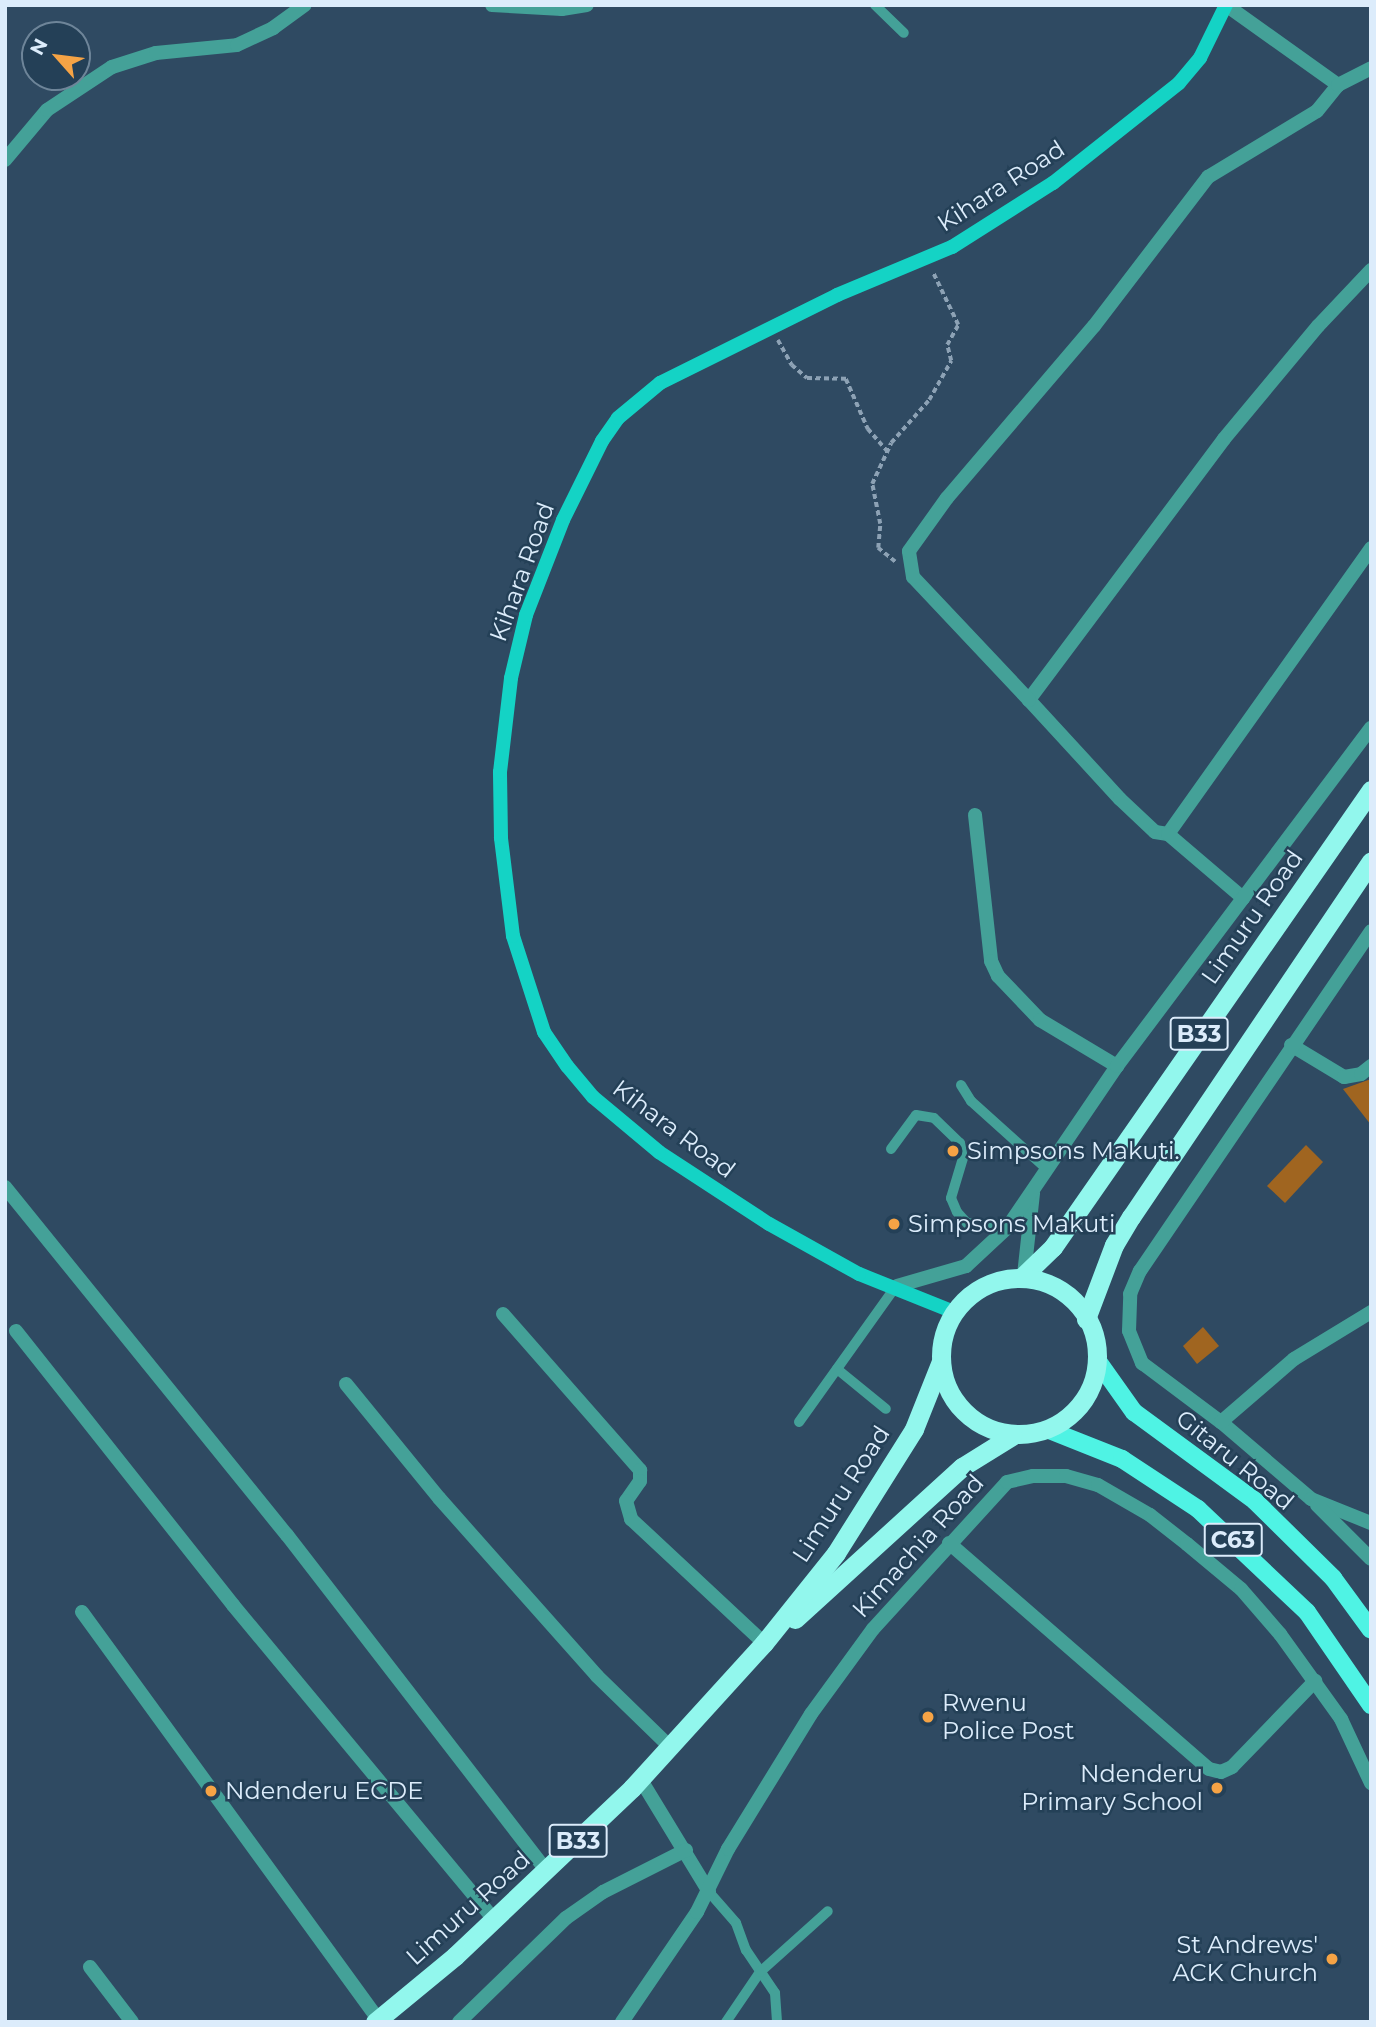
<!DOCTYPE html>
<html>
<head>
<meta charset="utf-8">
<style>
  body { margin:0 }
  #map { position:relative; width:1376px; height:2027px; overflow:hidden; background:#2f4a62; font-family:Montserrat,sans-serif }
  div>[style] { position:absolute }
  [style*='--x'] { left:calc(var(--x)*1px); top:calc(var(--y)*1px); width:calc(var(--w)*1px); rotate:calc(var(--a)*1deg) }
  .building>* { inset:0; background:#a06520 }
  .path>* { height:3.5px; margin-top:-1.75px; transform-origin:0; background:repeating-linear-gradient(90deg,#8da2b5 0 5px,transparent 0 8.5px) }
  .service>* { height:10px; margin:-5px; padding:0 5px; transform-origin:5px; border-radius:5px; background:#44a198 }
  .minor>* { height:14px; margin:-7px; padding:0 7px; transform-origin:7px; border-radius:7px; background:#44a198 }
  .tertiary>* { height:14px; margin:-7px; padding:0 7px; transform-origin:7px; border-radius:7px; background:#44a198 }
  .secondary>* { height:14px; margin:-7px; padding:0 7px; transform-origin:7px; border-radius:7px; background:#14d3c5 }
  .primary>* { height:18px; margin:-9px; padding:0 9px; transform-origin:9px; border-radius:9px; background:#4ff3e4 }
  .trunk>* { height:19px; margin:-9.5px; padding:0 9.5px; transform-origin:9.5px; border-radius:9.5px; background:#92f7ed }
  .trunk>.ring { margin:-9.5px; padding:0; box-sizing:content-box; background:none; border:19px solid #92f7ed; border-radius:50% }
  .dots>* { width:19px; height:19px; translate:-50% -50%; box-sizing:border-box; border:4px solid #244057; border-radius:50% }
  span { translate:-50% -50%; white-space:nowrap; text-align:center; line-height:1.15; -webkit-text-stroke:5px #244057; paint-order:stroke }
  .shield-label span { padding:2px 5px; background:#244057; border:2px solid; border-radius:5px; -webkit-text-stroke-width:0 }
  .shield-label { font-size:23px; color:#dcecfb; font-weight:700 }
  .street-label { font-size:24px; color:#dcecfb }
  .poi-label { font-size:24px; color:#dcecfb }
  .left { translate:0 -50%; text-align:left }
  .right { translate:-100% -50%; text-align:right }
  .frame { position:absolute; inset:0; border:7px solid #dcecfb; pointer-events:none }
  .north { position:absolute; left:21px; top:21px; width:70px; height:70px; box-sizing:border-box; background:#244057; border:2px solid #6e8599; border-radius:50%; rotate:298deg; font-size:19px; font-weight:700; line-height:28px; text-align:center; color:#dcecfb }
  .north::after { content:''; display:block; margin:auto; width:24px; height:32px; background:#f5a345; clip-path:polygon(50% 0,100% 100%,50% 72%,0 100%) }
</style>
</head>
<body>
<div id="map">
  <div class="building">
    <i style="clip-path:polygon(1371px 1079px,1371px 1125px,1343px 1089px)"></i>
    <i style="clip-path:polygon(1306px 1145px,1323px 1162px,1285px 1203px,1267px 1186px)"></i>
    <i style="clip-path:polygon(1203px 1327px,1219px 1346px,1197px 1364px,1183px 1346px)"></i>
  </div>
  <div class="path">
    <i style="--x:778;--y:340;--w:29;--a:61"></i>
    <i style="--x:792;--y:365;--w:20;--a:41"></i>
    <i style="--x:807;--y:378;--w:39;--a:1"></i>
    <i style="--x:846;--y:379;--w:55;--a:66.3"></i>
    <i style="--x:868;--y:429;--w:30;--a:49"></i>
    <i style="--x:895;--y:562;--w:22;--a:-141"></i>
    <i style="--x:878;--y:548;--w:24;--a:-85"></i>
    <i style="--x:880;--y:524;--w:41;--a:-101.3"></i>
    <i style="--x:872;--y:484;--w:45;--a:-65.1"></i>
    <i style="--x:891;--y:443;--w:57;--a:-48.5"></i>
    <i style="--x:929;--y:400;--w:45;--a:-60.6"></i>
    <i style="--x:951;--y:361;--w:16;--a:-104"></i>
    <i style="--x:947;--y:345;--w:23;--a:-61"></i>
    <i style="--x:958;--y:325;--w:58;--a:-115.7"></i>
  </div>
  <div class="service">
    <i style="--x:875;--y:5;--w:40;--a:44"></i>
    <i style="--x:961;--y:1085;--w:19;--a:58"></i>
    <i style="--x:971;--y:1101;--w:103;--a:41.9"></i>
    <i style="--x:891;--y:1149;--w:42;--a:-53.7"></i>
    <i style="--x:916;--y:1115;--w:18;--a:9"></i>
    <i style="--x:934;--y:1118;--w:36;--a:44"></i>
    <i style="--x:960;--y:1143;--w:15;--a:79"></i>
    <i style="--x:963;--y:1158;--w:42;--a:106.7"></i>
    <i style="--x:951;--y:1198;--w:15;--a:67"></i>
    <i style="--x:957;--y:1212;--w:15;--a:48"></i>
    <i style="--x:967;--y:1223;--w:40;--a:7.1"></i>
    <i style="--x:837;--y:1369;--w:63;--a:39.2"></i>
    <i style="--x:799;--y:1422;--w:167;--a:-54.5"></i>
    <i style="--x:709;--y:1892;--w:41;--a:48.9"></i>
    <i style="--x:736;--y:1923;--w:29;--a:70"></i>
    <i style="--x:746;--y:1950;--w:52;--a:56"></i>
    <i style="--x:775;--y:1993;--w:29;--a:86"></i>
    <i style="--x:726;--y:2022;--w:60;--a:-55.8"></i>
    <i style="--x:760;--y:1972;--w:91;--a:-41.9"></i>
  </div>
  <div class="minor">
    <i style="--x:492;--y:5;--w:70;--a:3.3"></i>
    <i style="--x:562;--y:9;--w:25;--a:-9"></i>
    <i style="--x:1226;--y:5;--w:138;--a:35.5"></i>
    <i style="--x:5;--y:160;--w:65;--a:-50"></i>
    <i style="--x:47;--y:110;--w:78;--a:-33.5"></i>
    <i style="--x:112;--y:67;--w:46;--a:-17.7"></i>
    <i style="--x:156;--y:53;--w:81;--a:-5.6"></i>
    <i style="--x:237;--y:45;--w:40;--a:-25"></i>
    <i style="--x:273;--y:28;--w:39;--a:-36"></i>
    <i style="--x:1371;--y:270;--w:77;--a:133.4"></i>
    <i style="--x:1318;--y:326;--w:147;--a:129.8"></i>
    <i style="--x:1224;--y:439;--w:326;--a:126.8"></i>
    <i style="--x:1029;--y:700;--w:134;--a:47.4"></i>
    <i style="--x:1120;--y:799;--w:48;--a:43.3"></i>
    <i style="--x:1155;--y:832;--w:13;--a:9"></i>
    <i style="--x:1168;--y:834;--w:351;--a:-54.6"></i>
    <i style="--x:1029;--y:700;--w:169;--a:-133.3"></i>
    <i style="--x:913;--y:577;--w:26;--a:-99"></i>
    <i style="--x:909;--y:551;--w:65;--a:-54.4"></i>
    <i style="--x:947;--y:498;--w:226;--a:-49.5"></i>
    <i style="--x:1094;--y:326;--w:188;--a:-52.6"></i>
    <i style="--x:1208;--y:177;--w:127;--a:-31.2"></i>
    <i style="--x:1317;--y:111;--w:33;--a:-51"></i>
    <i style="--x:1338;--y:85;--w:37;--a:-27"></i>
    <i style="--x:975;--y:815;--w:147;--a:83.7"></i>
    <i style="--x:991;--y:961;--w:17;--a:65"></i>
    <i style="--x:998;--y:976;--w:61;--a:46.3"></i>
    <i style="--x:1040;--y:1020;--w:90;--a:30.9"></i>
    <i style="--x:1168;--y:834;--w:99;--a:40.5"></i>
    <i style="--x:1291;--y:1045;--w:62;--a:31.1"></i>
    <i style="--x:1344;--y:1077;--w:17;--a:-10"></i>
    <i style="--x:1361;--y:1074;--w:13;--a:-39"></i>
    <i style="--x:5;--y:1187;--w:448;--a:51"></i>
    <i style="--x:287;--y:1535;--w:425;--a:52.3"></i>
    <i style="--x:503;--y:1314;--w:208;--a:48.7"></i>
    <i style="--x:640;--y:1470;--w:11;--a:90"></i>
    <i style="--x:640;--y:1481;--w:24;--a:125"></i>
    <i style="--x:626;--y:1501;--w:19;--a:74"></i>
    <i style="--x:631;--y:1519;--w:182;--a:43"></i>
    <i style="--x:16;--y:1331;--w:350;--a:51.6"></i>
    <i style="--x:233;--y:1605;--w:408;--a:50.3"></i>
    <i style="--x:1129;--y:1331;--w:35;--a:68"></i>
    <i style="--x:1142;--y:1363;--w:99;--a:36.8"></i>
    <i style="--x:1221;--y:1422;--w:118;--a:40.5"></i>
    <i style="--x:1311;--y:1499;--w:65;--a:21.8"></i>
    <i style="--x:346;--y:1384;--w:147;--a:50.8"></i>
    <i style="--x:439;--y:1498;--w:238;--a:48.4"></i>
    <i style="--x:597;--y:1676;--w:103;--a:44.2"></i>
    <i style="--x:1221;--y:1422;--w:96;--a:-40.8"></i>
    <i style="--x:1294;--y:1359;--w:90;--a:-31.4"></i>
    <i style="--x:1317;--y:1505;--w:76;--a:45"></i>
    <i style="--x:949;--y:1543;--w:344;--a:41"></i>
    <i style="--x:1209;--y:1769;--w:12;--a:14"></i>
    <i style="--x:1221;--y:1772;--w:12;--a:-24"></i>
    <i style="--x:1232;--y:1767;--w:120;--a:-46"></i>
    <i style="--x:82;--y:1612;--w:503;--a:53.97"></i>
    <i style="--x:641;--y:1780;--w:131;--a:58.7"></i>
    <i style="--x:90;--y:1967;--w:69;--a:52.6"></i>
    <i style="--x:459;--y:2022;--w:149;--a:-44.2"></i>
    <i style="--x:566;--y:1918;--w:45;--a:-35.1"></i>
    <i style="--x:603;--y:1892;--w:93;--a:-26.8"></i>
    <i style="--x:622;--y:2022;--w:133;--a:-55.7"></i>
    <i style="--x:697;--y:1912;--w:70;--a:-63.8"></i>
    <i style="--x:728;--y:1849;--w:158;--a:-58.4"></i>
    <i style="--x:811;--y:1714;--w:105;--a:-53.9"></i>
    <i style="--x:873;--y:1629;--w:199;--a:-47.6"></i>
    <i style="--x:1007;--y:1482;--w:27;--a:-13"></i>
    <i style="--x:1033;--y:1476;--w:33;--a:0"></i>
    <i style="--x:1066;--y:1476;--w:33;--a:16"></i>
    <i style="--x:1098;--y:1485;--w:60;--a:30"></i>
    <i style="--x:1150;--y:1515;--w:47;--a:38.1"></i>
    <i style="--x:1187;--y:1544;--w:70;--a:39.8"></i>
    <i style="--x:1241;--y:1589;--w:60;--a:49.1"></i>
    <i style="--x:1280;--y:1634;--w:105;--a:54.3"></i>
    <i style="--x:1341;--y:1719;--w:71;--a:64.9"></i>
  </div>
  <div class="tertiary">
    <i style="--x:1024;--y:1275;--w:82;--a:-83.7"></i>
    <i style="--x:897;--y:1286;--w:72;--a:-16.2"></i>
    <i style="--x:966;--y:1266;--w:56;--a:-42.8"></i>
    <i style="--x:1007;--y:1228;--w:196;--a:-55.8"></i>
    <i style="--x:1117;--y:1066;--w:423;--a:-53.1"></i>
    <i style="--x:1129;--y:1331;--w:37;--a:-88"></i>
    <i style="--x:1130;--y:1294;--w:25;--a:-67"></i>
    <i style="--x:1140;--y:1271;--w:411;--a:-55.8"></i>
  </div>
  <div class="secondary">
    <i style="--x:954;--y:1312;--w:102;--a:-158.2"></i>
    <i style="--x:859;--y:1274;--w:103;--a:-150.9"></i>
    <i style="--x:769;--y:1224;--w:131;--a:-146.8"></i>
    <i style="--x:659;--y:1152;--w:86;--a:-140.2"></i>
    <i style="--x:593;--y:1097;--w:40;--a:-130"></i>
    <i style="--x:567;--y:1066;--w:41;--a:-124.1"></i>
    <i style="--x:544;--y:1032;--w:101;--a:-107.9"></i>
    <i style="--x:513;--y:936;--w:99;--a:-97"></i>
    <i style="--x:501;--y:838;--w:66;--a:-90.9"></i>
    <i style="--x:500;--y:772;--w:95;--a:-83.3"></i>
    <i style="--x:511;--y:678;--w:65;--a:-76.6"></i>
    <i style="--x:526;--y:615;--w:102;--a:-68.7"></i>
    <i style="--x:563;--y:520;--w:88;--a:-63.7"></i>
    <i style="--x:602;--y:441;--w:28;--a:-55"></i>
    <i style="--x:618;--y:418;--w:55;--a:-39.8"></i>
    <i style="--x:660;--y:383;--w:198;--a:-26.4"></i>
    <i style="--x:837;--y:295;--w:125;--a:-22.7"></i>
    <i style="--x:952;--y:247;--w:120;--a:-32.4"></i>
    <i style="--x:1053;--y:183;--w:161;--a:-38.4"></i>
    <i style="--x:1179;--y:83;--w:33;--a:-50"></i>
    <i style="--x:1200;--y:58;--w:59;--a:-63.9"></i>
  </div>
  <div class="primary">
    <i style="--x:1097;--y:1360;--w:64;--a:54.6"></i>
    <i style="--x:1134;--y:1412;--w:150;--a:36.3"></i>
    <i style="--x:1255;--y:1501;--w:110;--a:44.6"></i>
    <i style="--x:1333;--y:1578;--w:64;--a:53.8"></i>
    <i style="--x:1049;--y:1430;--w:79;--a:21.7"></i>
    <i style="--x:1122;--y:1459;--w:91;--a:33.3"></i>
    <i style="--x:1198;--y:1509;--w:150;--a:43.4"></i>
    <i style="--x:1307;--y:1612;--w:113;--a:55.5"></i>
  </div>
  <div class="trunk">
    <i style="--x:1024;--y:1275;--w:40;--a:-44"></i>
    <i style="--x:1053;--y:1247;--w:557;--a:-55.17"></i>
    <i class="ring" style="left:941px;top:1278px;width:137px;height:137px"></i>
    <i style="--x:1086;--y:1319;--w:79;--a:-69.3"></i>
    <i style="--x:1114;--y:1245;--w:33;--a:-59"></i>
    <i style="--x:1131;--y:1217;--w:429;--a:-56"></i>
    <i style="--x:795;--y:1619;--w:226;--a:-42.3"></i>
    <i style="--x:962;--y:1467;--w:59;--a:-31.8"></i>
    <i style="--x:375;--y:2022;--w:104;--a:-39.5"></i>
    <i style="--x:455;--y:1956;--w:244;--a:-43.5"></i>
    <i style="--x:632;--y:1788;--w:196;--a:-47.7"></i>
    <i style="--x:764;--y:1643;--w:115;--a:-51.3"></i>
    <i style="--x:836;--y:1553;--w:146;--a:-57.8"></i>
    <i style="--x:914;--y:1429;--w:73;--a:-68.3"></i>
  </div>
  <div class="dots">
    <i style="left:953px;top:1151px;background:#f5a345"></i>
    <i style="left:894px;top:1224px;background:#f5a345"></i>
    <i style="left:928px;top:1717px;background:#f5a345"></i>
    <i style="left:1217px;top:1788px;background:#f5a345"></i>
    <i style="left:211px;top:1791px;background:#f5a345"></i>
    <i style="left:1332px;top:1959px;background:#f5a345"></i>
  </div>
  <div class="shield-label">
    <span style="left:1199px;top:1034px">B33</span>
    <span style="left:1233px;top:1540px">C63</span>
    <span style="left:578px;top:1841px">B33</span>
  </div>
  <div class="street-label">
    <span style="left:1001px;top:186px;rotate:-33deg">Kihara Road</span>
    <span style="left:522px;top:572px;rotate:-70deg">Kihara Road</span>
    <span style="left:1252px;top:917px;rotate:-55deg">Limuru Road</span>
    <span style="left:674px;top:1129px;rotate:37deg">Kihara Road</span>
    <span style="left:1235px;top:1460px;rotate:39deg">Gitaru Road</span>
    <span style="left:841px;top:1494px;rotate:-57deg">Limuru Road</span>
    <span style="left:918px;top:1546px;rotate:-48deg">Kimachia Road</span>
    <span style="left:468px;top:1908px;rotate:-42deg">Limuru Road</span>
  </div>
  <div class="poi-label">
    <span class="left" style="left:967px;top:1151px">Simpsons Makuti.</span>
    <span class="left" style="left:908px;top:1224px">Simpsons Makuti</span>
    <span class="left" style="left:942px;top:1717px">Rwenu<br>Police Post</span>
    <span class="right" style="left:1203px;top:1788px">Ndenderu<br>Primary School</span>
    <span class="left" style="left:225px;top:1791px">Ndenderu ECDE</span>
    <span class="right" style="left:1318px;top:1959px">St Andrews'<br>ACK Church</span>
  </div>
  <div class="frame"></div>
  <div class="north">N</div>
</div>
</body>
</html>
